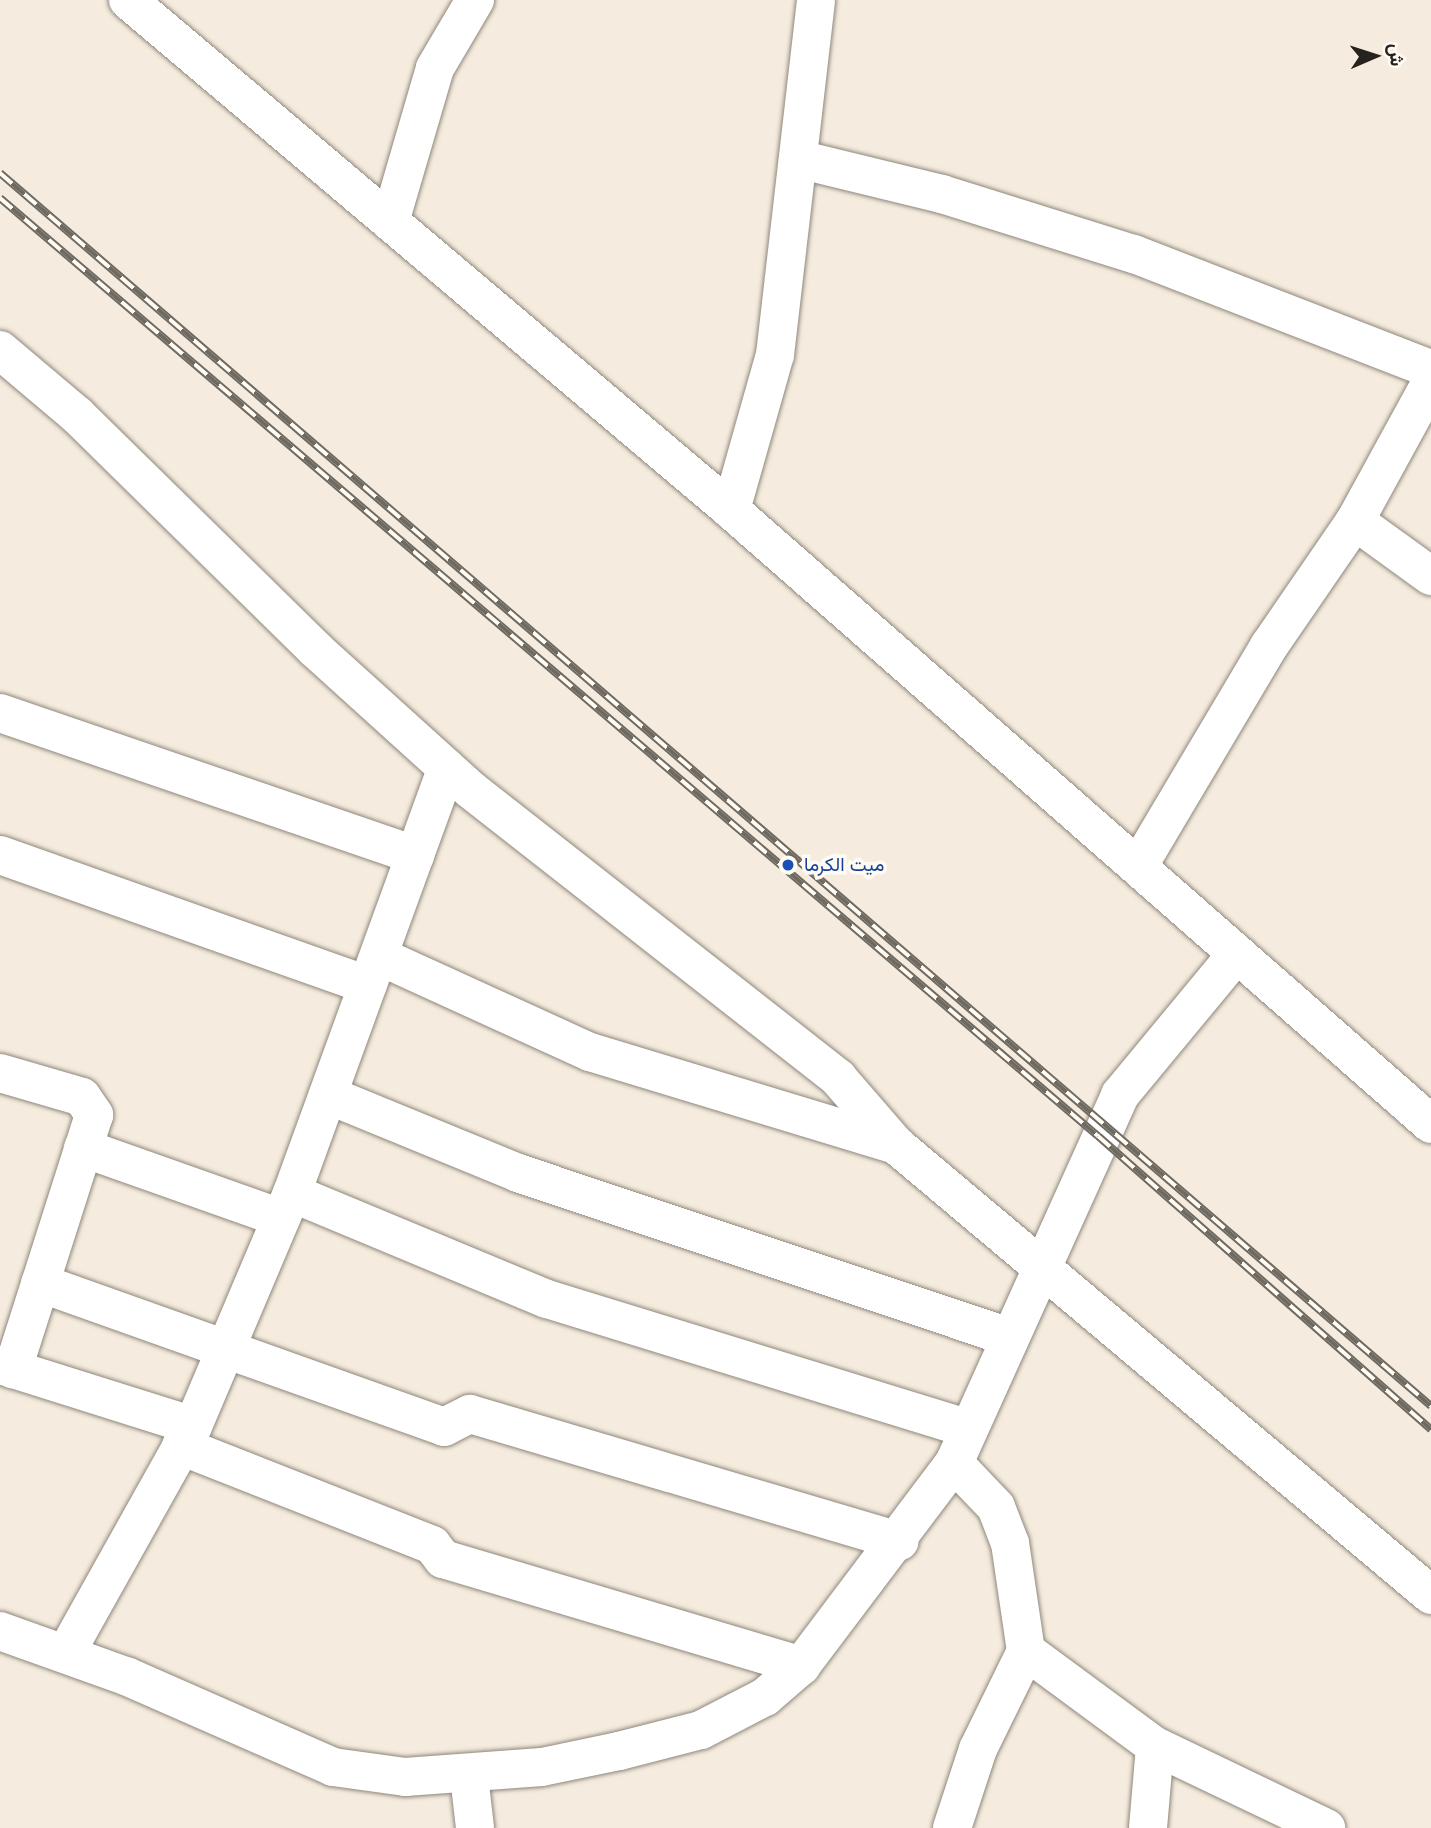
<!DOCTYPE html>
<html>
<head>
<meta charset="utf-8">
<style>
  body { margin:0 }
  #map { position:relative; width:1431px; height:1828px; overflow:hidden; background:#f5ecdf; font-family:Helvetica,Vazirmatn,sans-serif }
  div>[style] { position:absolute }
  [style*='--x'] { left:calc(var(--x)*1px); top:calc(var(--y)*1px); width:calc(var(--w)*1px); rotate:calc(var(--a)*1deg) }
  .roads { filter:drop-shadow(0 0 2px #8f877b) drop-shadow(0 0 2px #8f877b) }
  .minor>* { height:38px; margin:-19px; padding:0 19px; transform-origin:19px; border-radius:19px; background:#fff }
  .major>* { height:38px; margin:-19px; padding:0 19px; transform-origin:19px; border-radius:19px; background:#fff }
  .rail>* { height:8px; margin-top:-4px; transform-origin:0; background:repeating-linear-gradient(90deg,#fffaf2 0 16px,#6e6961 0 32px); box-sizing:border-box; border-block:2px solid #6e6961 }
  .dots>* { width:19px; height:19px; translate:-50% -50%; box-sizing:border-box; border:4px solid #fffaf2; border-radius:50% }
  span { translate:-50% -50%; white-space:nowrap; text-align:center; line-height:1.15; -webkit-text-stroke:7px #fffaf2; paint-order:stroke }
  .transit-label { font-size:19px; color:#164399 }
  .left { translate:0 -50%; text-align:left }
  .north { position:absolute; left:1340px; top:21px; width:70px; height:70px; -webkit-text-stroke:5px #fffaf2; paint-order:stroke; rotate:87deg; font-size:19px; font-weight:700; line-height:28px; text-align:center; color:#26231e }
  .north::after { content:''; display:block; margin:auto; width:24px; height:32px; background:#26231e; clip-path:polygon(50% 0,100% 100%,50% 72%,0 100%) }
</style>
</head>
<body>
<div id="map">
  <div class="roads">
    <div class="minor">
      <i style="--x:798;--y:159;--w:148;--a:13.7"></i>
      <i style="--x:942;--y:194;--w:201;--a:17.4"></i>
      <i style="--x:1134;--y:254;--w:318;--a:21.2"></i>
      <i style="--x:390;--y:222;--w:160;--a:-73.7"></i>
      <i style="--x:435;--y:68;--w:79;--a:-59.5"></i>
      <i style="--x:0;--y:350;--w:101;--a:40.2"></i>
      <i style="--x:77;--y:415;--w:334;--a:44.5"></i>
      <i style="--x:315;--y:649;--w:210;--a:42.1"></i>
      <i style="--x:471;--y:790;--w:467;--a:38.1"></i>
      <i style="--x:838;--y:1078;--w:89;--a:49.1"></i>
      <i style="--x:896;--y:1145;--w:699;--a:40.07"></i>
      <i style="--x:731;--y:510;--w:161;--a:-74.2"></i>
      <i style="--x:775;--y:355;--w:357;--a:-83.4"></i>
      <i style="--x:1355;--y:521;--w:94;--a:35.9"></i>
      <i style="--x:0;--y:713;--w:439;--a:18.9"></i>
      <i style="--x:0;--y:855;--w:390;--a:19.5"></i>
      <i style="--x:1139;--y:865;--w:255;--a:-59.3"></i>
      <i style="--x:1269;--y:646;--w:152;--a:-55.5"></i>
      <i style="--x:1355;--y:521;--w:158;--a:-61.3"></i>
      <i style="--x:379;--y:956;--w:232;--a:24.5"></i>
      <i style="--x:590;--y:1052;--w:320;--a:16.9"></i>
      <i style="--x:0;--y:1073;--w:85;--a:16.3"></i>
      <i style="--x:82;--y:1097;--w:22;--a:56"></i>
      <i style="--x:94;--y:1115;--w:267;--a:107.7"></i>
      <i style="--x:328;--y:1095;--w:205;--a:22.3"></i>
      <i style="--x:518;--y:1173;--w:518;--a:18.47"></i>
      <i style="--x:83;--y:1148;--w:210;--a:19.5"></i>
      <i style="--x:292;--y:1193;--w:276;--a:22.6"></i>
      <i style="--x:547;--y:1299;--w:438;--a:17.1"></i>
      <i style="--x:40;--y:1283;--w:429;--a:19.6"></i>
      <i style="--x:444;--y:1427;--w:29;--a:-27"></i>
      <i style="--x:470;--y:1414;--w:448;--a:16.5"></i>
      <i style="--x:0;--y:1365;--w:202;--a:17.5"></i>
      <i style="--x:181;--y:1446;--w:270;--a:21.5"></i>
      <i style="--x:432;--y:1545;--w:18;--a:52"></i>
      <i style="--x:443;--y:1559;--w:374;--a:16.6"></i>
      <i style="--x:954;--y:1463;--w:61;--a:46.3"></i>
      <i style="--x:996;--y:1507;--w:39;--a:69"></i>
      <i style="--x:1010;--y:1543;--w:109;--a:81.6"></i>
      <i style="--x:1026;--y:1651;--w:160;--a:36.4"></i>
      <i style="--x:1155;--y:1746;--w:190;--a:25.6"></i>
      <i style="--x:0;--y:1631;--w:134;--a:19.7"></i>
      <i style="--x:126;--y:1676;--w:226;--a:23.7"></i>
      <i style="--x:333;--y:1767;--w:73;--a:7.9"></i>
      <i style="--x:405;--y:1777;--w:137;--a:-4.2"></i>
      <i style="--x:542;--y:1767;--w:79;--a:-11.7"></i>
      <i style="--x:619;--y:1751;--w:85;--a:-14.4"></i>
      <i style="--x:701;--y:1730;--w:72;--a:-27.3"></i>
      <i style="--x:765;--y:1697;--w:48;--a:-40.7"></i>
      <i style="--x:801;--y:1666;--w:254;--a:-53"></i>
      <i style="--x:954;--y:1463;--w:404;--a:-65.7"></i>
      <i style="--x:1120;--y:1095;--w:180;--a:-50.4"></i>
      <i style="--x:66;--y:1653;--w:260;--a:-60.8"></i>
      <i style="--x:193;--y:1426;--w:253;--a:-67"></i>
      <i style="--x:292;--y:1193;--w:452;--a:-70"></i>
      <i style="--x:469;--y:1776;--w:52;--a:83.4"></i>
      <i style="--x:952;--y:1828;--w:83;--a:-71.8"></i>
      <i style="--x:978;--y:1749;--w:109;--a:-63.9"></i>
      <i style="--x:1148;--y:1828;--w:82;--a:-85.1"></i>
    </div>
    <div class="major">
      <i style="--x:128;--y:0;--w:790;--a:40.22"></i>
      <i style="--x:731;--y:510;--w:931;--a:41.26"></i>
    </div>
  </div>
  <div class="rail">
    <i style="--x:0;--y:173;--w:1889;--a:40.75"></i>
    <i style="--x:0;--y:198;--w:1444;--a:40.51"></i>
    <i style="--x:1098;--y:1136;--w:444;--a:41.4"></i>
  </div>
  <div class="dots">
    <i style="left:788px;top:865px;background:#1a4fb4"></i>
  </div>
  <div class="transit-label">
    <span class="left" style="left:804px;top:865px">ميت الكرما</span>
  </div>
  <div class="north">ش</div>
</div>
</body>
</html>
